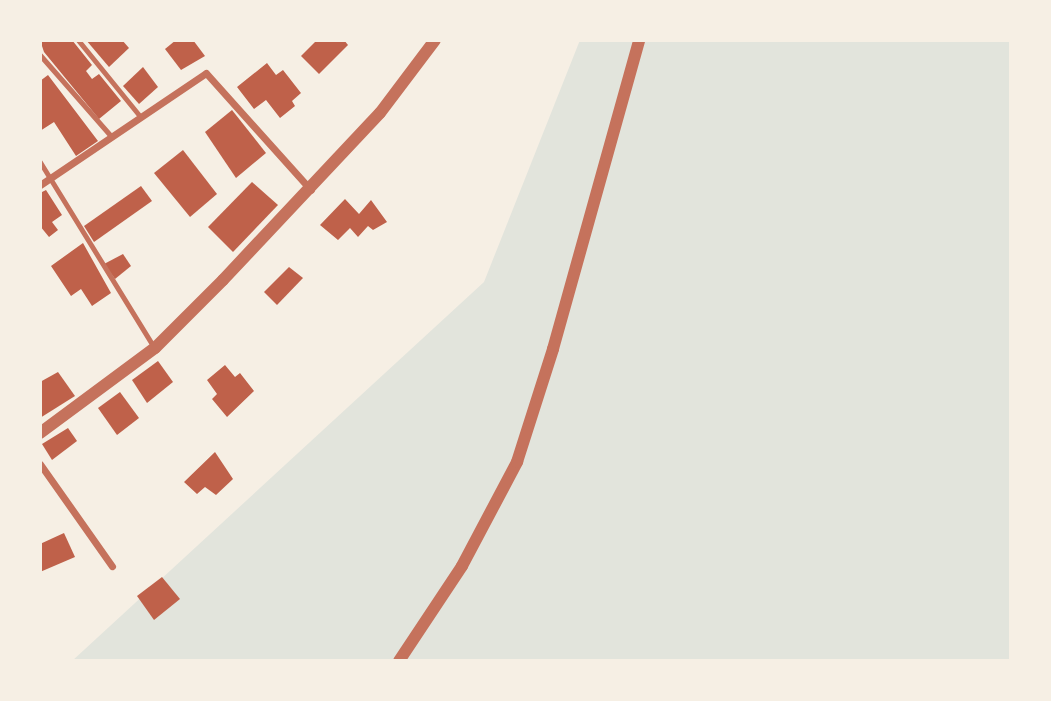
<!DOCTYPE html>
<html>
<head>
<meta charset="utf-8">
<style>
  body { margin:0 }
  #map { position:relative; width:1051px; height:701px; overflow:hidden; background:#f6efe4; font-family:Signika,sans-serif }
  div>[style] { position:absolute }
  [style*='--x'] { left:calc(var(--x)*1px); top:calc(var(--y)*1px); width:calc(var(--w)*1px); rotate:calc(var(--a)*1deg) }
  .green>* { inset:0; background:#e2e4dc }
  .building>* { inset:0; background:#bf614a }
  .service>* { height:5px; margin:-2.5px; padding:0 2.5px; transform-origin:2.5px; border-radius:2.5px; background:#c5725c }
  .minor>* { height:7px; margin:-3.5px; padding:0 3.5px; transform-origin:3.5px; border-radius:3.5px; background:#c5725c }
  .tertiary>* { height:12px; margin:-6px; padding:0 6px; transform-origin:6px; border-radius:6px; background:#c5725c }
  span { translate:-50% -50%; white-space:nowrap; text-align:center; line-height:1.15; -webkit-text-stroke:6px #f6efe4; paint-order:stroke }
  .frame { position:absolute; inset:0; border:42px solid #f6efe4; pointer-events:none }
</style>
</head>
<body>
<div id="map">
  <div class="green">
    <i style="clip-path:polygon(580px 40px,1011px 40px,1011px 661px,72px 661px,484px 282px)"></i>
  </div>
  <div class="building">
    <i style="clip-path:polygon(40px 40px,72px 40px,92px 65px,86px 71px,92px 79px,99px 74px,121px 101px,99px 119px,44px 52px)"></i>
    <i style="clip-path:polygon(86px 40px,122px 40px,129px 48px,109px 67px)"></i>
    <i style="clip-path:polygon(176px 40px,193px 40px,205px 56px,181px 70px,165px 49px)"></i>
    <i style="clip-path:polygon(317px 40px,344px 40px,348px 45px,319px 74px,301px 56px)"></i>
    <i style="clip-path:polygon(267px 63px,276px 75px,283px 70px,301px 93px,292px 101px,295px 106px,280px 118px,266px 100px,254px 109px,237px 87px)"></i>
    <i style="clip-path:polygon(143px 67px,158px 87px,139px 104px,123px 86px)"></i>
    <i style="clip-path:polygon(48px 75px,98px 141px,76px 156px,54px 122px,40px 131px,40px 81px)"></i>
    <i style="clip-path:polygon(232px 110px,266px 153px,236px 178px,205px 132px)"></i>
    <i style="clip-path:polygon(183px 150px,217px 194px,190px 217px,154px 173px)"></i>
    <i style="clip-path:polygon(252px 182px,278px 205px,233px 252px,208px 227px)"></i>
    <i style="clip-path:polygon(141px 186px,152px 201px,94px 242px,84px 226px)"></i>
    <i style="clip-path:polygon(46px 190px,62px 215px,52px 222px,58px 230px,49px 237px,40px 226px,40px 193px)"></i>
    <i style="clip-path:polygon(345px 199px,359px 214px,371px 200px,387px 222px,373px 230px,368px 226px,358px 237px,350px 228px,338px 240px,320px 225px)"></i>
    <i style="clip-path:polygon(83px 243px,111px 293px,92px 306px,81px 289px,71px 296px,51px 266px)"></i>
    <i style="clip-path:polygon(123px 254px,131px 266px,115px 279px,104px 264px)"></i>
    <i style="clip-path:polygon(289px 267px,303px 278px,277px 305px,264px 292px)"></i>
    <i style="clip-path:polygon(158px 361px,173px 382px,147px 403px,132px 380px)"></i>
    <i style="clip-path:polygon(225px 365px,235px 377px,240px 373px,254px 391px,227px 417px,212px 399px,217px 394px,207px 380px)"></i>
    <i style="clip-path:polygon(58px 372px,75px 396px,40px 418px,40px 382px)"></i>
    <i style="clip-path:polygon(120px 392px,139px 418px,117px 435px,98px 408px)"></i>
    <i style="clip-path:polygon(68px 428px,77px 441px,52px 460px,42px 444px)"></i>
    <i style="clip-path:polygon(215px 452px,233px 479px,216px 495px,205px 487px,197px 494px,184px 482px)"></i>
    <i style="clip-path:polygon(64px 533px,75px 557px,40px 572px,40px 544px)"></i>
    <i style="clip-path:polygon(162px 577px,180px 599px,154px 620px,137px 596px)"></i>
  </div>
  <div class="service">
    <i style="--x:78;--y:40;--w:97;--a:50.9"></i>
    <i style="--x:40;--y:55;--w:106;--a:48.8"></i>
    <i style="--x:40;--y:162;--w:217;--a:58.4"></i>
  </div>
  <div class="minor">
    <i style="--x:40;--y:185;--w:200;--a:-34"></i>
    <i style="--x:206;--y:73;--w:157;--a:48.1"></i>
    <i style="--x:40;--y:464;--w:125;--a:54.8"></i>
  </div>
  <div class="tertiary">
    <i style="--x:40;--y:433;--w:143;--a:-36.5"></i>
    <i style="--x:155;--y:348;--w:96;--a:-45"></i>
    <i style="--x:223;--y:280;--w:229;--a:-46.8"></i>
    <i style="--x:380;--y:113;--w:91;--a:-53"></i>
    <i style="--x:399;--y:661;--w:114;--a:-56.4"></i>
    <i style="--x:462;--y:566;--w:118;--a:-62.1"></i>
    <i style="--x:517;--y:462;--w:119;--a:-72.3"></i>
    <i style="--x:553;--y:349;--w:321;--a:-74.4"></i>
  </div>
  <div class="frame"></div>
</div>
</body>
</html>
